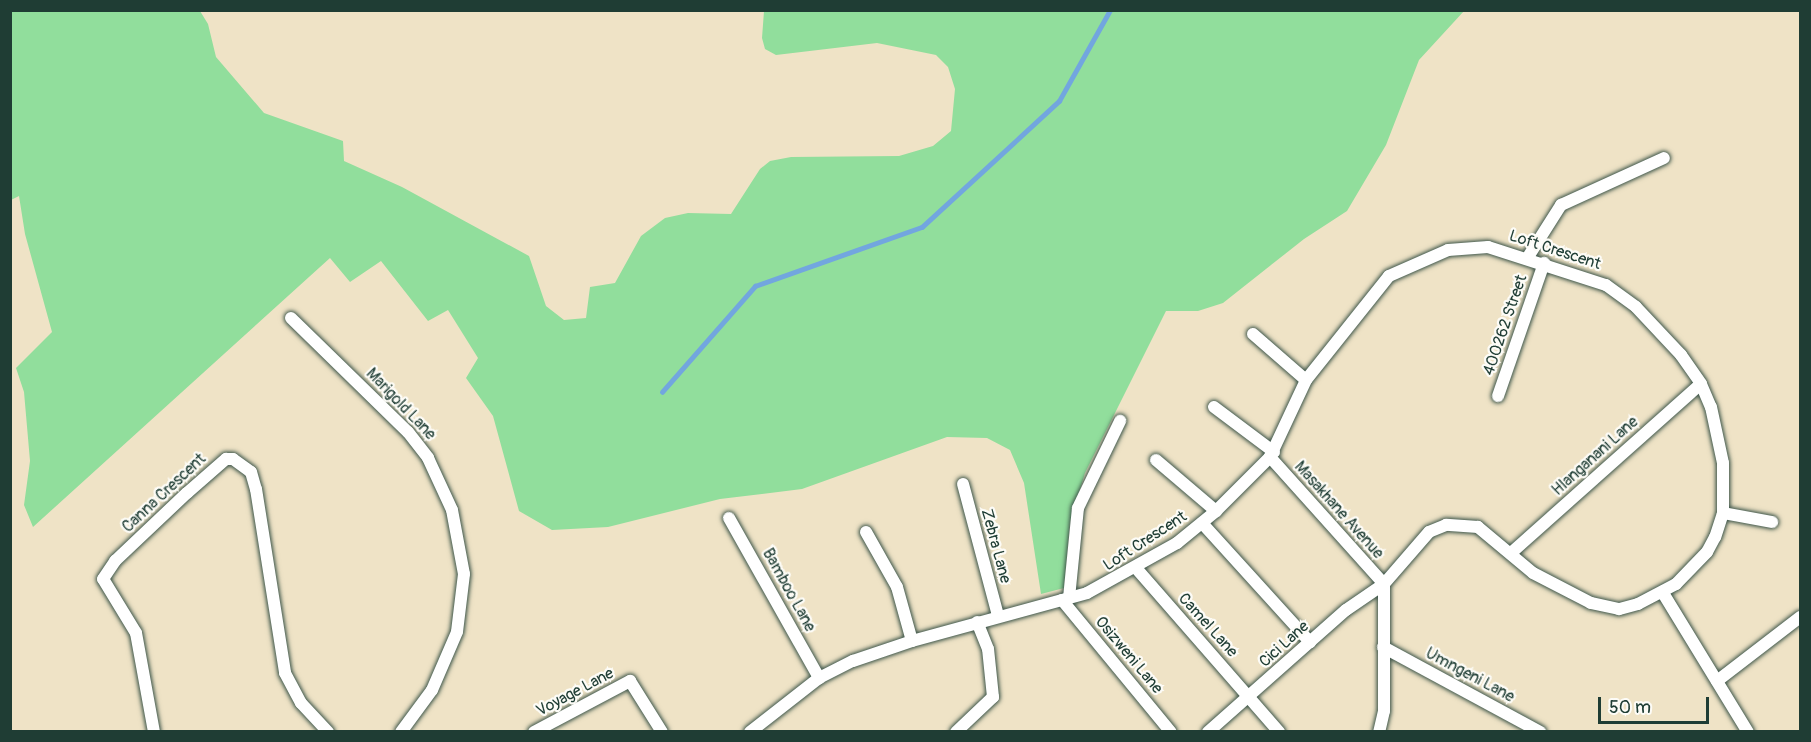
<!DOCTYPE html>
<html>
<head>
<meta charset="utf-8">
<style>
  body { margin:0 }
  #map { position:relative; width:1811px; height:742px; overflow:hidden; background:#efe3c6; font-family:Pangolin,sans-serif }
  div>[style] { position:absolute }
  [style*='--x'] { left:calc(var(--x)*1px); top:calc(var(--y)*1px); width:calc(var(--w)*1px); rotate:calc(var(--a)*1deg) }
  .green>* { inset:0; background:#91de9c }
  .stream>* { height:4.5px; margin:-2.25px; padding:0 2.25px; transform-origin:2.25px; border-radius:2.25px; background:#72a6df }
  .roads { filter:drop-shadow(0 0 2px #3e564a) drop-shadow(0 0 2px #3e564a) }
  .minor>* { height:12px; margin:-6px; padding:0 6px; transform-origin:6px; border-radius:6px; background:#fff }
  span { translate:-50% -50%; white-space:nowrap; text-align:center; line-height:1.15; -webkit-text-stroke:4.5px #fdfcf7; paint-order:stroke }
  .street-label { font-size:16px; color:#1f3d34 }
  .frame { position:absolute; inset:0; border:12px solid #1f3d34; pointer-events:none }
  .scale { position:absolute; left:1598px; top:697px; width:111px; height:27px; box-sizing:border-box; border:3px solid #1f3d34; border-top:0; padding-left:8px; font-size:18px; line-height:21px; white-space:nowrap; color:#1f3d34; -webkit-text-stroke:4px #fdfcf7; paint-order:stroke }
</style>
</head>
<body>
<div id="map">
  <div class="green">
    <i style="clip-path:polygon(11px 11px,200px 11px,208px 24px,216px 57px,264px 113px,343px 141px,344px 161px,402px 187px,529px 256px,546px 306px,564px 320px,586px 318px,590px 287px,615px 283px,641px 236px,665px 218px,688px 213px,731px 214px,760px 169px,770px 161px,791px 157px,899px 156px,933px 146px,951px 131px,955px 89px,948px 67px,936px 55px,877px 43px,776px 55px,765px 49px,762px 38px,764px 11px,1464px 11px,1419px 60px,1386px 145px,1347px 211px,1304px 239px,1223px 303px,1198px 311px,1166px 311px,1085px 473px,1070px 522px,1064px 588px,1041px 594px,1024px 483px,1010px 450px,987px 438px,947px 437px,802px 489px,720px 499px,608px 527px,552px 530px,519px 511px,493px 416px,466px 378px,478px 358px,448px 310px,428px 321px,381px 261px,350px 282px,330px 258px,33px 527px,24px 505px,30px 461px,24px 392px,16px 368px,52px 332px,25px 234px,19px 196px,11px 200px)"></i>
  </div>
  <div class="stream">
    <i style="--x:662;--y:392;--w:141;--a:-48.7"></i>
    <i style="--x:755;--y:286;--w:177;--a:-19.5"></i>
    <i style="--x:922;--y:227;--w:186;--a:-42.6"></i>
    <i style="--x:1059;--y:101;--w:104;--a:-60.7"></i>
  </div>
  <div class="roads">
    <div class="minor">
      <i style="--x:1528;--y:257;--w:62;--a:-57.6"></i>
      <i style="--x:1561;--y:205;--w:113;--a:-24.5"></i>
      <i style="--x:291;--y:318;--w:163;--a:44.3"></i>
      <i style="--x:408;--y:432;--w:33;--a:52"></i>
      <i style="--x:428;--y:458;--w:57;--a:65.2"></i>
      <i style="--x:452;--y:510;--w:65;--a:79.4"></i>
      <i style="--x:464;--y:574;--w:58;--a:96.9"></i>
      <i style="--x:457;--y:632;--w:63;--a:113.3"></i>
      <i style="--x:432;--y:690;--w:52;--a:126.4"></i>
      <i style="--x:1253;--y:334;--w:70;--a:41"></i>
      <i style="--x:1498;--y:396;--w:141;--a:-70.9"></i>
      <i style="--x:1214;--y:407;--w:75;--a:36.9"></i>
      <i style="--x:1156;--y:460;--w:79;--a:40.4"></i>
      <i style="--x:963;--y:484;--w:137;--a:75.1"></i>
      <i style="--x:1723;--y:513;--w:50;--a:10.4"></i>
      <i style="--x:729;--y:518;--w:184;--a:60.6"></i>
      <i style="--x:1202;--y:523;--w:161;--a:47.8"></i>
      <i style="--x:866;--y:532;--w:63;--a:60.6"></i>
      <i style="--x:897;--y:587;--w:56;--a:74.5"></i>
      <i style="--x:1511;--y:553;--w:254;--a:-41.7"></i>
      <i style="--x:1136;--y:568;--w:218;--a:48.9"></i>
      <i style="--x:1663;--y:593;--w:163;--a:58.6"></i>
      <i style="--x:1069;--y:598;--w:90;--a:-84.3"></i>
      <i style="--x:1078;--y:508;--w:97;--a:-64.2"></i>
      <i style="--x:1062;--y:600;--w:171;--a:50.5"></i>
      <i style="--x:1383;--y:647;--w:179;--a:28.4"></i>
      <i style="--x:1717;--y:681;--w:105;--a:-37.6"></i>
      <i style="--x:154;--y:732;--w:101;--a:-100.3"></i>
      <i style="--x:136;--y:633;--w:63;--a:-121.4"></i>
      <i style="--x:103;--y:579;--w:22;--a:-56"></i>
      <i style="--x:115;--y:561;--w:99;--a:-43.4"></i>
      <i style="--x:187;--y:493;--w:52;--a:-41.1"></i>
      <i style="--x:226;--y:459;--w:7;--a:0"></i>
      <i style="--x:233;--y:459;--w:22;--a:36"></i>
      <i style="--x:251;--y:472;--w:18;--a:74"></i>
      <i style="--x:256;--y:489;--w:186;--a:81"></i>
      <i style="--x:285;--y:673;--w:34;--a:62"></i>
      <i style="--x:301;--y:703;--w:40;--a:47"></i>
      <i style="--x:534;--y:732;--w:109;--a:-28"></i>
      <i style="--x:630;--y:681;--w:60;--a:57.9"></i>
      <i style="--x:750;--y:732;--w:88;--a:-38"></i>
      <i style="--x:819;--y:678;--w:38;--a:-27"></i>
      <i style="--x:853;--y:661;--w:62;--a:-18.7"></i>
      <i style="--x:912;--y:641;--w:181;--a:-15.3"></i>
      <i style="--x:1087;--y:593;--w:103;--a:-29.1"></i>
      <i style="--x:1177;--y:543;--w:50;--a:-39.4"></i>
      <i style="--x:1216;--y:511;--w:76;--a:-45"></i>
      <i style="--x:1270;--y:457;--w:85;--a:-64.9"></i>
      <i style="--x:1306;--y:380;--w:133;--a:-51.4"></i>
      <i style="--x:1389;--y:276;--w:64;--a:-23.8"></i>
      <i style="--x:1448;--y:250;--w:40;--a:-4.3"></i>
      <i style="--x:1488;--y:247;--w:124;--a:17.9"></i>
      <i style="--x:1606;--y:285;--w:37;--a:36"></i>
      <i style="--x:1636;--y:307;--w:66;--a:46.8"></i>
      <i style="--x:1681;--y:355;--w:35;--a:55"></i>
      <i style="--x:1701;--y:384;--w:25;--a:67"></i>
      <i style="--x:1711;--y:407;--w:57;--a:77.9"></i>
      <i style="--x:1723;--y:463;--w:50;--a:90"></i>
      <i style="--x:1723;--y:513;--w:25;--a:108"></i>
      <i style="--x:1715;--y:537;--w:17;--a:118"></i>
      <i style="--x:1707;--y:552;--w:45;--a:134.1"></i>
      <i style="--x:1676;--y:584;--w:43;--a:152.2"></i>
      <i style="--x:1638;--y:604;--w:20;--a:165"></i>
      <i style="--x:1619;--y:609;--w:29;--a:-168"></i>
      <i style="--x:1591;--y:603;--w:65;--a:-152.7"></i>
      <i style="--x:1533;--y:573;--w:72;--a:-140.1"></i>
      <i style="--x:1478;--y:527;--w:32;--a:-176"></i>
      <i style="--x:1446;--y:525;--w:18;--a:158"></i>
      <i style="--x:1429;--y:532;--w:69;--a:130.9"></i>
      <i style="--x:1384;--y:584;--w:127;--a:90"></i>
      <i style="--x:1384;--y:711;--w:22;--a:103"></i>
      <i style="--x:956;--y:732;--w:51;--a:-43.4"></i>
      <i style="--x:993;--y:697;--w:48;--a:-95.9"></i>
      <i style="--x:988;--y:649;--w:29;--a:-112"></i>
      <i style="--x:1208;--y:732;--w:184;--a:-41.5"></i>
      <i style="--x:1346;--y:610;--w:46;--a:-34.4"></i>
      <i style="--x:1384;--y:584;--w:171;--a:-131.9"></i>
    </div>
  </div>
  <div class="street-label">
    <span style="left:1555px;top:250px;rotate:18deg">Loft Crescent</span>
    <span style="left:1505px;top:325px;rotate:-71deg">400262 Street</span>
    <span style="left:401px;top:404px;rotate:46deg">Marigold Lane</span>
    <span style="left:1595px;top:456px;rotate:-42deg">Hlanganani Lane</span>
    <span style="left:164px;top:493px;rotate:-43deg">Canna Crescent</span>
    <span style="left:1339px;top:510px;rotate:48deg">Masakhane Avenue</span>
    <span style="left:1145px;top:541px;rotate:-33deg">Loft Crescent</span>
    <span style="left:996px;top:546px;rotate:75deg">Zebra Lane</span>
    <span style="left:789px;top:590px;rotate:61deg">Bamboo Lane</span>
    <span style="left:1208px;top:625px;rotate:48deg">Camel Lane</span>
    <span style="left:1284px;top:644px;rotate:-42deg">Cici Lane</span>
    <span style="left:1129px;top:655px;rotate:50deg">Osizweni Lane</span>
    <span style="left:1470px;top:675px;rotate:28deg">Umngeni Lane</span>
    <span style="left:575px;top:692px;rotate:-28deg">Voyage Lane</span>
  </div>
  <div class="frame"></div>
  <div class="scale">50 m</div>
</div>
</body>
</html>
